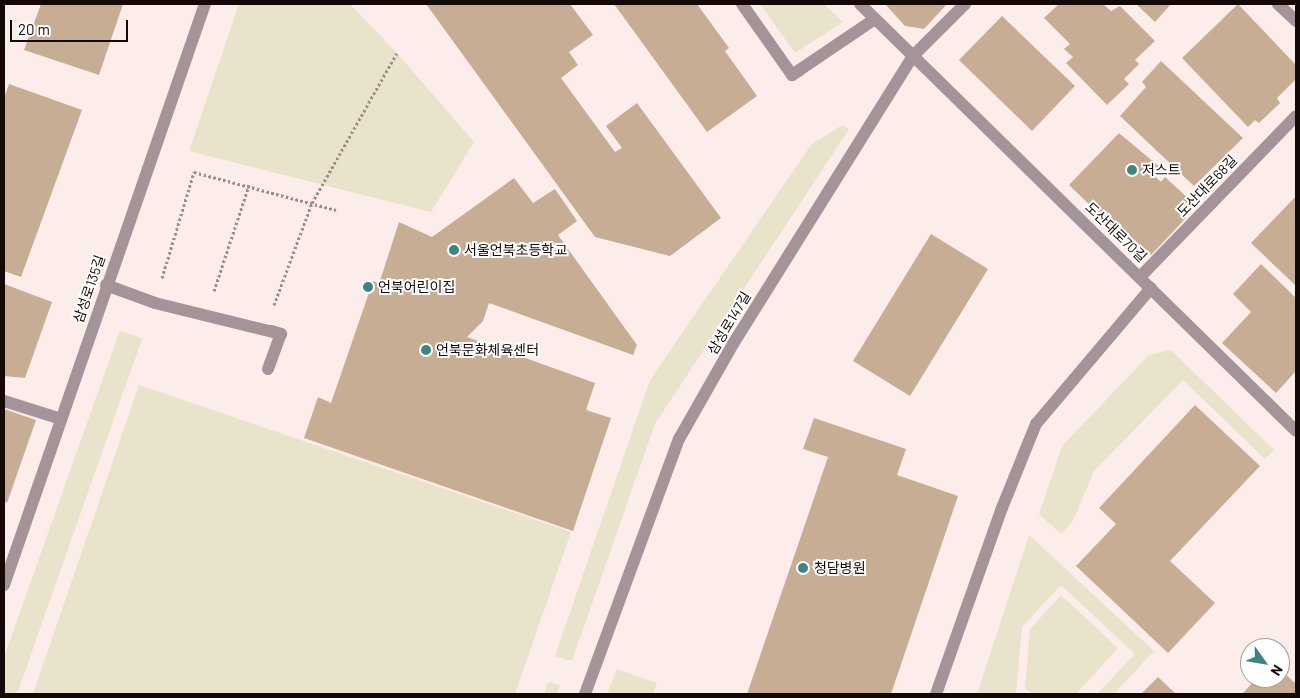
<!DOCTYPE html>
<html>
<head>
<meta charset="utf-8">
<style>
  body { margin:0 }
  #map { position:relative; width:1300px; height:698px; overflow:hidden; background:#fdedea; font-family:Barlow,"Noto Sans KR",sans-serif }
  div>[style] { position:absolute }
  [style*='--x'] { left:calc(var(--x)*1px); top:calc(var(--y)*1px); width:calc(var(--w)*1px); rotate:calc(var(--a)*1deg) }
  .green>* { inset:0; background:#e9e3cb }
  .building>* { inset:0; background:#c8ad95 }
  .path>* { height:3px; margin-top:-1.5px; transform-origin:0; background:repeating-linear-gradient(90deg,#9c8d8b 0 2.5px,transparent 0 5px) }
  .service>* { height:12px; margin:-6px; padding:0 6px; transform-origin:6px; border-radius:6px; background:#a49398 }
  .pedestrian>* { height:12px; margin:-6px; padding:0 6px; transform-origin:6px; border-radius:6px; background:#a49398 }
  .minor>* { height:12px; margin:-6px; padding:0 6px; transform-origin:6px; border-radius:6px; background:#a49398 }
  .dots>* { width:14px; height:14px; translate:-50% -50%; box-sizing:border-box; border:2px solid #fefefe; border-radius:50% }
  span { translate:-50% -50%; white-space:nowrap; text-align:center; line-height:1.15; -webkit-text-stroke:4px #fefefe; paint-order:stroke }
  .poi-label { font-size:14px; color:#150907 }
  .left { translate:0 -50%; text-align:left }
  .street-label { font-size:14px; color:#150907 }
  .frame { position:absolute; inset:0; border:5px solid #150907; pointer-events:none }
  .north { position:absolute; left:1240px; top:638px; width:50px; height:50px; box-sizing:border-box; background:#fefefe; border:1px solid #a19c9b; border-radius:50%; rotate:122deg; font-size:14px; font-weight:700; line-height:20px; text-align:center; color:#150907 }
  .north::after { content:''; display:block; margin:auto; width:18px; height:22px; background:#3d8582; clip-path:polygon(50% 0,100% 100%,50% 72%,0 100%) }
  .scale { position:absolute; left:10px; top:20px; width:118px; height:22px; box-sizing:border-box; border:2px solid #150907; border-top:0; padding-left:6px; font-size:15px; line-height:18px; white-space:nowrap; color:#150907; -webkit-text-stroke:4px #fefefe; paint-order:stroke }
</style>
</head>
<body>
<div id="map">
  <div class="green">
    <i style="clip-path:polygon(239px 4px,350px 4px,397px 53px,474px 142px,431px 212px,189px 151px)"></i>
    <i style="clip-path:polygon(760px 4px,824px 4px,843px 22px,795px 53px)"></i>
    <i style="clip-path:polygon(842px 125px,849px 129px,655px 424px,572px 661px,555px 656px,650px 380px,811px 145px)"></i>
    <i style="clip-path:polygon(120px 330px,142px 339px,17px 694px,4px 694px,4px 657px)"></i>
    <i style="clip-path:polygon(1171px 350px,1274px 450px,1265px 459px,1183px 380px,1094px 471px,1073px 521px,1061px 534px,1039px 514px,1062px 446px,1149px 355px)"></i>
    <i style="clip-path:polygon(139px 385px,571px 532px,515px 694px,33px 694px)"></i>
    <i style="clip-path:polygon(1029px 535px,1154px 651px,1114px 694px,1097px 694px,1135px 654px,1061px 585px,1022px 627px,1016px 694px,977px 694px)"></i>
    <i style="clip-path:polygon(1061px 595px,1118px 648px,1076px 694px,1032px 694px,1025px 688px,1030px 629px)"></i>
    <i style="clip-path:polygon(617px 669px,657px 683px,653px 694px,607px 694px)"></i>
    <i style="clip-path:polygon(548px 682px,560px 685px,557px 694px,544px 694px)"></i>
  </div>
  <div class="building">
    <i style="clip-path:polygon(41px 4px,123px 4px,99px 75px,24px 50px)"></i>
    <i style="clip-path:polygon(426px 4px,570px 4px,593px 35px,569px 52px,578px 65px,561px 78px,615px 152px,622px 148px,606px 126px,637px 103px,721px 218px,670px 256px,595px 237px)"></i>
    <i style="clip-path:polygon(614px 4px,697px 4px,729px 48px,725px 51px,757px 96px,707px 132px)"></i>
    <i style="clip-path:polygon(885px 4px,947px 4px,924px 29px,905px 26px)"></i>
    <i style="clip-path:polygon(1059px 4px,1103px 4px,1111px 11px,1120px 6px,1155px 41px,1135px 60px,1139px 64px,1124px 79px,1129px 84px,1107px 105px,1066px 63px,1073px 57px,1064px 49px,1070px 44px,1044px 18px)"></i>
    <i style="clip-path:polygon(1136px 4px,1171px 4px,1155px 22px)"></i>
    <i style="clip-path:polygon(1238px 4px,1296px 65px,1296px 79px,1277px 98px,1280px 103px,1259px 123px,1255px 120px,1248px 127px,1182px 58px)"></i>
    <i style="clip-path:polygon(1002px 16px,1075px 86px,1032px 131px,959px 60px)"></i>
    <i style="clip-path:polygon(1161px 61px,1243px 138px,1194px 186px,1120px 116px,1146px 87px,1142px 82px)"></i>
    <i style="clip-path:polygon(9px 84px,82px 110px,21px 277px,4px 271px,4px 98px)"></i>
    <i style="clip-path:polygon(1119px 133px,1162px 169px,1155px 176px,1161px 182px,1165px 177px,1190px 200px,1180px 211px,1186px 218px,1151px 255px,1128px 234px,1124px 238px,1069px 185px)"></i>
    <i style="clip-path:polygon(514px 178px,533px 203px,555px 189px,577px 221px,558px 235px,637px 345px,633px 355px,489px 303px,483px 321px,467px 337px,595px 383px,586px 410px,611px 418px,573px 531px,304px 438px,318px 397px,331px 403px,373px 281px,379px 284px,399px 222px,432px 237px)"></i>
    <i style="clip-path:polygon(1296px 196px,1296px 286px,1251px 243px)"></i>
    <i style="clip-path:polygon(931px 234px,988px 269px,910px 396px,853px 361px)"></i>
    <i style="clip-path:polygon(1261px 264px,1296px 298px,1296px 371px,1276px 393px,1222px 343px,1251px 312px,1233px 294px)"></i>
    <i style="clip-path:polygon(4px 284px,52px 302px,25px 378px,4px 376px)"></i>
    <i style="clip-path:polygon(1195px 405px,1260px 466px,1170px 561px,1215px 603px,1168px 653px,1076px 566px,1116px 524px,1099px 508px)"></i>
    <i style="clip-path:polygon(4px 409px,36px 420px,7px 503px,4px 501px)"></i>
    <i style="clip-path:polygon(814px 418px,906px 449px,897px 475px,958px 496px,891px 694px,747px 694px,828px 457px,803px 449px)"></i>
    <i style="clip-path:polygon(1280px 669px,1296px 684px,1296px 694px,1242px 694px,1257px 678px,1280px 678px)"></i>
    <i style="clip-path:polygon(1158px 677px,1176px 694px,1141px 694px)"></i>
  </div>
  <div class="path">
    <i style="--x:162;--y:278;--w:111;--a:-73.2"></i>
    <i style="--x:194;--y:172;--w:147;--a:15"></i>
    <i style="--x:214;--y:291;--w:112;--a:-71.7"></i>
    <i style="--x:274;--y:305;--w:109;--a:-69.6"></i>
    <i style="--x:312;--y:203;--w:172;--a:-60.5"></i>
  </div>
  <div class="service">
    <i style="--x:742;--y:4;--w:87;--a:54.8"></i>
    <i style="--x:792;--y:75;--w:9;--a:-32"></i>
    <i style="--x:1278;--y:4;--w:25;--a:43"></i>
    <i style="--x:268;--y:369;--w:37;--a:-70"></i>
    <i style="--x:281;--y:334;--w:10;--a:-163"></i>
    <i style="--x:4;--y:401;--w:60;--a:17.5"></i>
    <i style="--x:936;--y:694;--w:197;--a:-70.5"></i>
    <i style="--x:1002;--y:508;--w:91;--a:-68"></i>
    <i style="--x:1036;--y:424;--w:178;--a:-49.8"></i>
  </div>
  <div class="pedestrian">
    <i style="--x:792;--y:75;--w:100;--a:-34"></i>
    <i style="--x:106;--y:285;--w:52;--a:20.2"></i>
    <i style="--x:155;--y:303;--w:130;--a:13.8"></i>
  </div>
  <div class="minor">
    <i style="--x:860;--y:4;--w:610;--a:44.4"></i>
    <i style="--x:1140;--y:277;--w:224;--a:-45.9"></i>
    <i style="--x:4;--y:585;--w:615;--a:-70.92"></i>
    <i style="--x:585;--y:694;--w:272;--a:-69.8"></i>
    <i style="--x:679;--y:439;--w:109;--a:-60.4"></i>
    <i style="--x:733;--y:344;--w:340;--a:-58"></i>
    <i style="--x:913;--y:56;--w:74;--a:-45"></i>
  </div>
  <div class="dots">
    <i style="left:1132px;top:170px;background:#3d8582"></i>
    <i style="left:454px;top:250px;background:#3d8582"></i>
    <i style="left:368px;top:287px;background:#3d8582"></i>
    <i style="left:426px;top:350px;background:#3d8582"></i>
    <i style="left:803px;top:568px;background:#3d8582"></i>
  </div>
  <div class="poi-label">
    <span class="left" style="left:1142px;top:170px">저스트</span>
    <span class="left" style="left:464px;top:250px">서울언북초등학교</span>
    <span class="left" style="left:378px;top:287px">언북어린이집</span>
    <span class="left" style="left:436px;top:350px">언북문화체육센터</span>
    <span class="left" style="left:814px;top:568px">청담병원</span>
  </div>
  <div class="street-label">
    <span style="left:1207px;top:186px;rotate:-46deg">도산대로68길</span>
    <span style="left:1116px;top:232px;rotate:44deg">도산대로70길</span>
    <span style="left:89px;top:289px;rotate:-71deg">삼성로135길</span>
    <span style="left:729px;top:323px;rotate:-59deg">삼성로147길</span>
  </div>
  <div class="frame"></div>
  <div class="north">N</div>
  <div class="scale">20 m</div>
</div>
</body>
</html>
